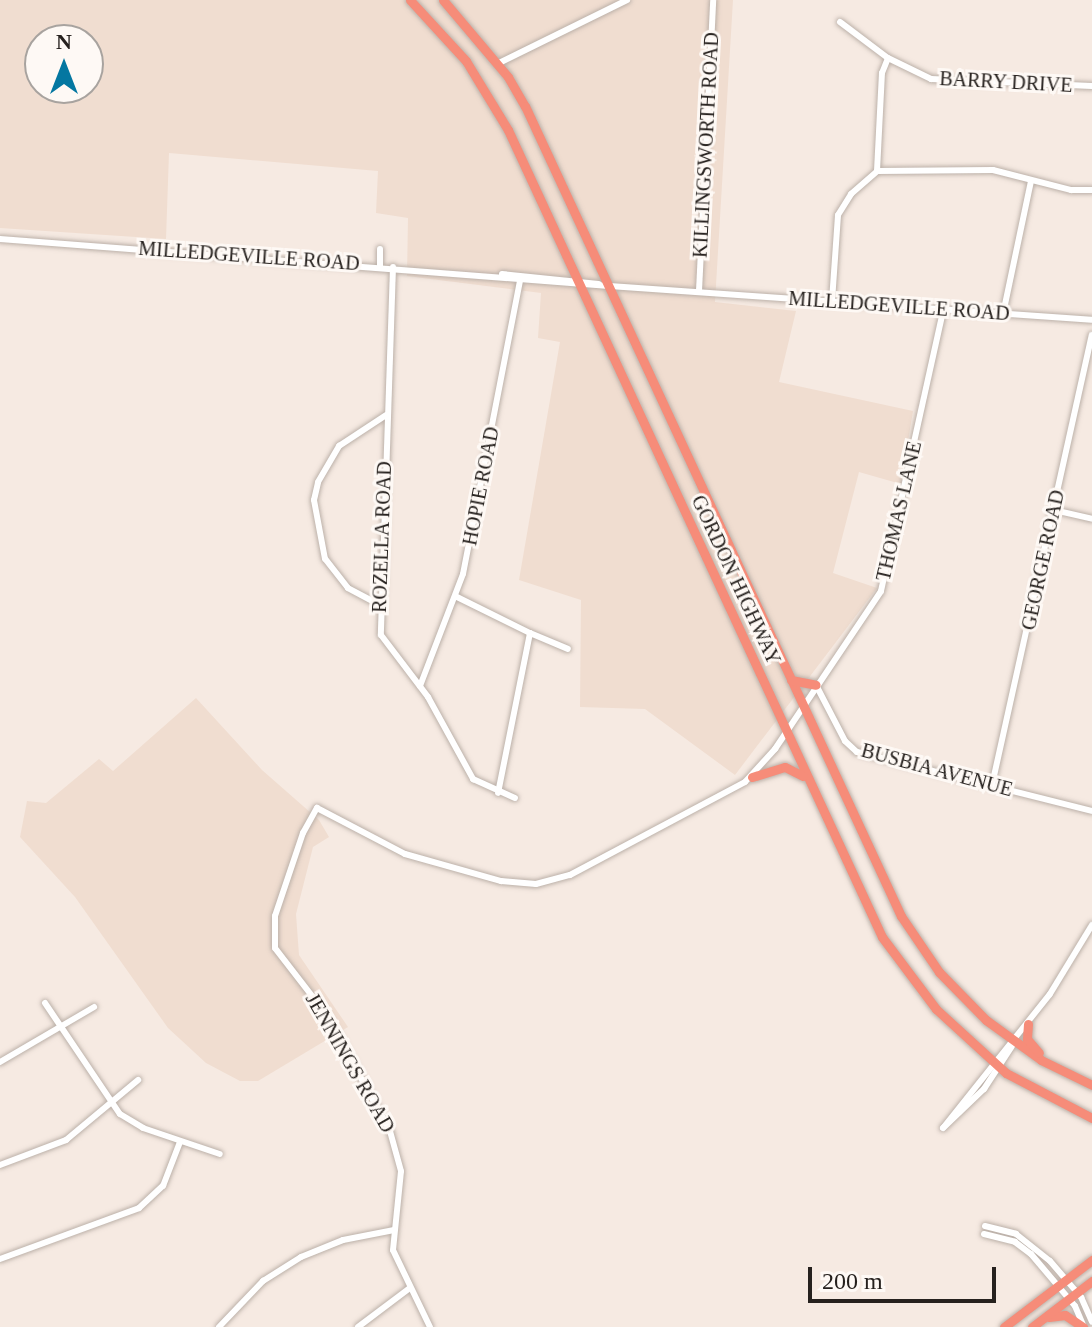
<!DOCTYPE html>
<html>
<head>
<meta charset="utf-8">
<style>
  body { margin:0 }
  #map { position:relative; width:1092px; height:1327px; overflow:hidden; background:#f6eae2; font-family:Georgia,serif }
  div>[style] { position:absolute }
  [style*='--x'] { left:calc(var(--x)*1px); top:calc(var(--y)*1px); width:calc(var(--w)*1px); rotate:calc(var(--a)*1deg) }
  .built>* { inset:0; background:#f0ddd0 }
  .roads { filter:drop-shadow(0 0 2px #bcb1a9) drop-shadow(0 0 2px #bcb1a9) }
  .minor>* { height:6px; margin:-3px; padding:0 3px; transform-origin:3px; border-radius:3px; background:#fff }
  .highway>* { height:9px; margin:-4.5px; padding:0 4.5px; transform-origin:4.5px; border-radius:4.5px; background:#f68c79 }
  span { translate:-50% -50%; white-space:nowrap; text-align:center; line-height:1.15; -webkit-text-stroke:6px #fef9f5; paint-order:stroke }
  .street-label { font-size:20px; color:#26211e }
  .north { position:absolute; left:24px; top:24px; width:80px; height:80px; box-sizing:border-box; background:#fef9f5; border:2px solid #a8a39f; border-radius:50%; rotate:0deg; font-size:22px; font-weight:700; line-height:32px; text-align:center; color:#26211e }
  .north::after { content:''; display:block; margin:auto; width:28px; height:36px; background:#0477a1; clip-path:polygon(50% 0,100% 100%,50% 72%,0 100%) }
  .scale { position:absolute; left:808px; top:1267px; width:188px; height:36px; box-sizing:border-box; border:4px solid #26211e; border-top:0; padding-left:10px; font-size:24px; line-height:28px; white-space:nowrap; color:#26211e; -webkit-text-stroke:6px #fef9f5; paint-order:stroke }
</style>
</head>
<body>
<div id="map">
  <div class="built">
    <i style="clip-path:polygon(evenodd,0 0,733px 0,715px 302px,796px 311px,779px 382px,913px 411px,901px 484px,859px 472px,833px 573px,877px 588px,735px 775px,645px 709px,580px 707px,581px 600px,519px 580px,560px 342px,538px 338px,541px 293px,407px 276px,408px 218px,376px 213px,378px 171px,169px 153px,166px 239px,0 228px,0 0,40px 40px,88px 40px,88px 88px,40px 88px,40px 40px)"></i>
    <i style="clip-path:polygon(196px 698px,262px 770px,319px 820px,329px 837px,313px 847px,296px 914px,299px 955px,348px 1027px,258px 1081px,240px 1081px,206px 1063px,168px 1028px,75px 897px,20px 837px,27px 801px,46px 803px,99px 759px,113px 771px)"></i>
  </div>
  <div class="roads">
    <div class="minor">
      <i style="--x:840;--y:22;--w:60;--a:36.9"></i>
      <i style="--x:888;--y:58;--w:48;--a:26"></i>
      <i style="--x:931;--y:79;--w:161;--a:2.5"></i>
      <i style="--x:497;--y:64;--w:145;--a:-26.2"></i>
      <i style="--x:877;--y:171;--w:98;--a:-87.1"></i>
      <i style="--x:882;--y:73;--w:16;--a:-68"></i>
      <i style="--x:0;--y:239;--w:611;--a:4.41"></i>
      <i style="--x:380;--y:266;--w:17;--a:-90"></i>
      <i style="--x:393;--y:267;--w:368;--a:91.9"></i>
      <i style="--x:381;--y:635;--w:78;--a:52.8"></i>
      <i style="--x:428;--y:697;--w:94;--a:61.2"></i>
      <i style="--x:473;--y:779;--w:46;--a:24.3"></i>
      <i style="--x:502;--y:274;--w:97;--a:5.9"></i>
      <i style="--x:609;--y:286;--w:484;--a:4"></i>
      <i style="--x:699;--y:291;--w:291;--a:-87.2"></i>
      <i style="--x:832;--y:301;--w:86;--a:-86"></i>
      <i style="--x:838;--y:215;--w:25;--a:-58"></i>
      <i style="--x:851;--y:194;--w:35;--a:-41"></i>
      <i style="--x:877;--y:171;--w:116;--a:-0.5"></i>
      <i style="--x:993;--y:170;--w:81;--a:14.4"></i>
      <i style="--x:1071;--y:190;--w:21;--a:0"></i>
      <i style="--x:1003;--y:314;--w:136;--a:-78.1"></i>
      <i style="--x:1054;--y:510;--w:39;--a:13"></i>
      <i style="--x:457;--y:597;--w:81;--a:26.3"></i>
      <i style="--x:530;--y:633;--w:163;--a:101.3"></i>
      <i style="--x:378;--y:604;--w:34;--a:-152"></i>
      <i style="--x:348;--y:588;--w:37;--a:-128"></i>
      <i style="--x:325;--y:559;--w:60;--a:-100.6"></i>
      <i style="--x:314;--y:500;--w:18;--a:-77"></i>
      <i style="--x:318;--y:482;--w:42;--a:-59.7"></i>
      <i style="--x:339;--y:446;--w:56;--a:-33.4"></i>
      <i style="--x:530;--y:633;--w:41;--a:22.8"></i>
      <i style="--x:816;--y:685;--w:63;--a:62.6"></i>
      <i style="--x:845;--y:741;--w:16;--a:43"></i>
      <i style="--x:857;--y:752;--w:242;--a:14.1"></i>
      <i style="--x:420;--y:686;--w:120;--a:-69"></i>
      <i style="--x:463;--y:574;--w:299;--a:-79"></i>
      <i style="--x:992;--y:785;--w:461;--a:-77.5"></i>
      <i style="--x:45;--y:1003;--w:134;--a:56"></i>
      <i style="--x:120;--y:1114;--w:27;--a:31"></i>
      <i style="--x:143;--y:1128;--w:81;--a:18.7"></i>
      <i style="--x:0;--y:1062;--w:109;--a:-30.3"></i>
      <i style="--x:943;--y:1128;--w:171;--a:-51.4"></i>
      <i style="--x:1050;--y:994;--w:81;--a:-58.7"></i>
      <i style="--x:943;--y:1128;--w:57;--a:-43.6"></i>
      <i style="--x:984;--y:1089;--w:51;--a:-56.9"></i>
      <i style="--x:0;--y:1165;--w:71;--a:-20.7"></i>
      <i style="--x:66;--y:1140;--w:94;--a:-39.8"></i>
      <i style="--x:985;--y:1226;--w:32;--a:14"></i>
      <i style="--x:1016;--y:1234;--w:43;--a:38.5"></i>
      <i style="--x:1050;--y:1261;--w:48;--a:49.3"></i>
      <i style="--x:1081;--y:1297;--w:27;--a:66"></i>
      <i style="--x:984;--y:1234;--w:32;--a:14"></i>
      <i style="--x:1015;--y:1242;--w:20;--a:37"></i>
      <i style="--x:1031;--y:1254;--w:68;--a:49.8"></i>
      <i style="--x:1075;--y:1306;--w:23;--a:67"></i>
      <i style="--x:0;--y:1259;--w:148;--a:-20.1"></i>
      <i style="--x:139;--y:1208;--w:33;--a:-43"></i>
      <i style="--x:163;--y:1186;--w:47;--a:-68.9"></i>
      <i style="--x:219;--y:1327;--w:64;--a:-46.3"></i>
      <i style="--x:263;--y:1281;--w:45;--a:-32.3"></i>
      <i style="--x:301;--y:1257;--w:45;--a:-22"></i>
      <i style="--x:343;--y:1240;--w:52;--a:-11.1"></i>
      <i style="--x:358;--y:1327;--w:65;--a:-36.9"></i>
      <i style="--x:430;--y:1327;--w:85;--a:-115.7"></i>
      <i style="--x:393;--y:1250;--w:79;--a:-84.2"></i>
      <i style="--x:401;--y:1171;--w:41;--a:-105.4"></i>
      <i style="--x:390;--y:1131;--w:133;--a:-118.7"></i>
      <i style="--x:326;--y:1014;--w:83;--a:-127.7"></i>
      <i style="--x:275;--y:948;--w:32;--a:-90"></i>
      <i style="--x:275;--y:916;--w:88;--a:-71.4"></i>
      <i style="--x:303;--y:833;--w:29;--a:-61"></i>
      <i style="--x:317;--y:808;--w:99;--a:27.6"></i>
      <i style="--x:405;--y:854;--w:100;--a:15.7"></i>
      <i style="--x:501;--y:881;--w:35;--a:5"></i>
      <i style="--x:536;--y:884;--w:35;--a:-15"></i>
      <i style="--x:570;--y:875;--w:198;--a:-28"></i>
      <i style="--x:745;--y:782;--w:45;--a:-47.7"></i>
      <i style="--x:775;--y:749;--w:190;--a:-56.1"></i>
      <i style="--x:881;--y:591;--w:287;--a:-77.5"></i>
    </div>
    <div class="highway">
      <i style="--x:410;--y:0;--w:83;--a:47.4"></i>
      <i style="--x:466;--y:61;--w:81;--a:58.7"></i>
      <i style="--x:508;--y:130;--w:889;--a:65.13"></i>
      <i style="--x:882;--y:937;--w:90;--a:53.1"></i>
      <i style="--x:936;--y:1009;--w:95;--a:42.4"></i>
      <i style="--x:1006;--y:1073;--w:97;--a:27.6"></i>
      <i style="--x:443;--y:0;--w:101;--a:49.8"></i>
      <i style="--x:508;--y:77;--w:34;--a:60"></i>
      <i style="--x:525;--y:106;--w:893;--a:65.1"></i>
      <i style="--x:901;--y:916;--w:68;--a:55.8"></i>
      <i style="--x:939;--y:972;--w:67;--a:45.6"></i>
      <i style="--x:986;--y:1020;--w:68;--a:36"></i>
      <i style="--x:1041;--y:1060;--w:57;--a:26.1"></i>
      <i style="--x:791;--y:680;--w:25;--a:11"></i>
      <i style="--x:752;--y:777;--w:34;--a:-17"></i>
      <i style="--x:785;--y:767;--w:20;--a:27"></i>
      <i style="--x:1028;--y:1024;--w:15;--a:94"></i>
      <i style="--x:1027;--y:1039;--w:18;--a:49"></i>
      <i style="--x:1049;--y:1317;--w:16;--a:-7"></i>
      <i style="--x:1065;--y:1315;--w:22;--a:34"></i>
      <i style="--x:1004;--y:1327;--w:111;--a:-37.3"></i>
      <i style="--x:1032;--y:1327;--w:76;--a:-37.5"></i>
    </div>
  </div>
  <div class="street-label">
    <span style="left:1006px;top:82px;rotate:3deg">BARRY DRIVE</span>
    <span style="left:706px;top:145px;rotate:-87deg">KILLINGSWORTH ROAD</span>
    <span style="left:249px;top:256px;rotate:4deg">MILLEDGEVILLE ROAD</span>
    <span style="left:899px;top:306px;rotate:4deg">MILLEDGEVILLE ROAD</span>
    <span style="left:481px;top:486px;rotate:-79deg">HOPIE ROAD</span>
    <span style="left:899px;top:511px;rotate:-77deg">THOMAS LANE</span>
    <span style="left:382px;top:537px;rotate:-88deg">ROZELLA ROAD</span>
    <span style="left:1043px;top:560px;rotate:-78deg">GEORGE ROAD</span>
    <span style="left:736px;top:580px;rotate:65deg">GORDON HIGHWAY</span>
    <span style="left:937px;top:770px;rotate:15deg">BUSBIA AVENUE</span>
    <span style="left:350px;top:1063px;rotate:60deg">JENNINGS ROAD</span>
  </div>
  <div class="north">N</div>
  <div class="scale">200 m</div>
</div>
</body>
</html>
